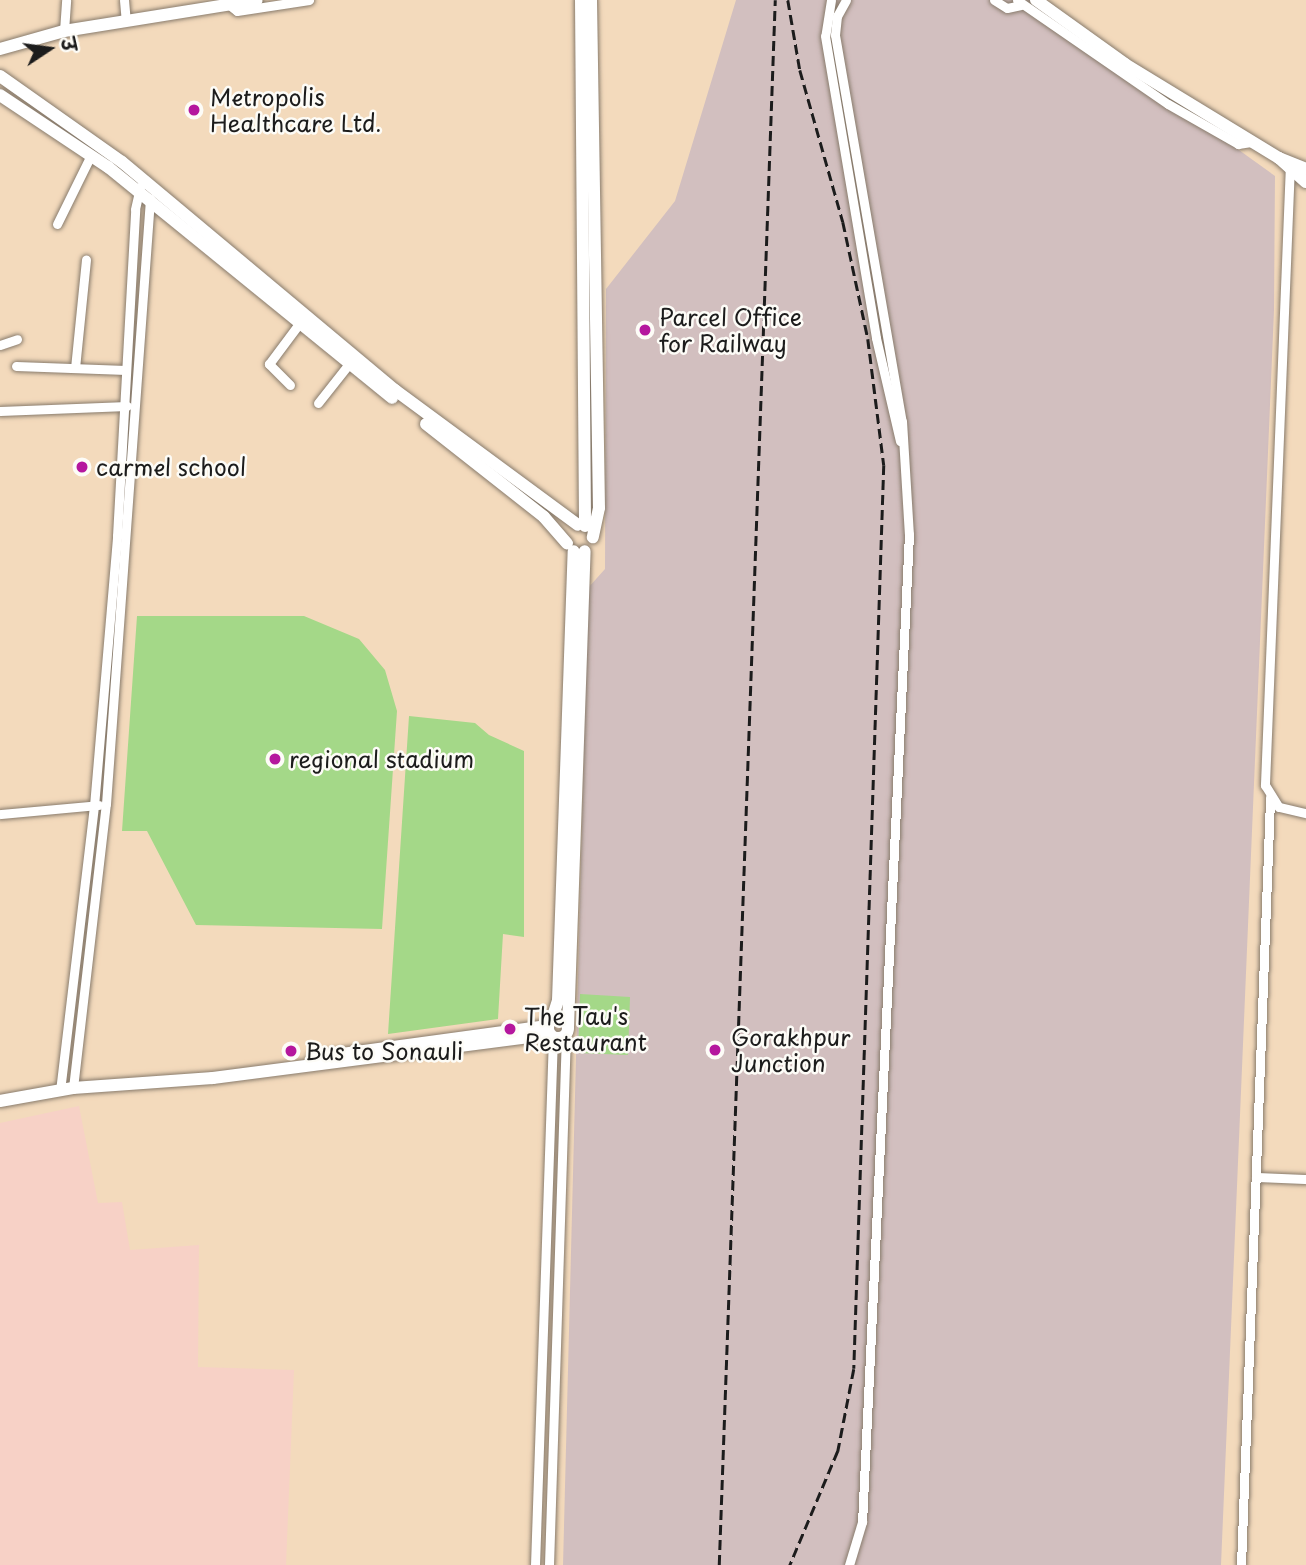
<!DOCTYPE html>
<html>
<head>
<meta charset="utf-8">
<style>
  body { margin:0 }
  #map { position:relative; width:1306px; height:1565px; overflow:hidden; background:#f3dabc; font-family:"Playpen Sans","Playpen Sans Deva",sans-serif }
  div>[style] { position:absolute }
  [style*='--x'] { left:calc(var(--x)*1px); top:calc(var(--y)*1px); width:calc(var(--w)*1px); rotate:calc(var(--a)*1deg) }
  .built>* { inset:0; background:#f7d1c6 }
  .industrial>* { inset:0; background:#d2bfbf }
  .green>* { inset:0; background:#a4d888 }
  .roads { filter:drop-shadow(0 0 2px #887b6c) drop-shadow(0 0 2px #887b6c) }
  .minor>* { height:9px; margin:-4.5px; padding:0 4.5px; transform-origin:4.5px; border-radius:4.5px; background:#fff }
  .major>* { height:12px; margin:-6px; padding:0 6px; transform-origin:6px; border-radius:6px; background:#fff }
  .major>.ring { margin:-6px; padding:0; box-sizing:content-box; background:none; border:12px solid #fff; border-radius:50% }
  .rail>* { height:2.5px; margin-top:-1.25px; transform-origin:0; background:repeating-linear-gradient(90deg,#1c1c1c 0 10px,transparent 0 15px) }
  .dots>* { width:19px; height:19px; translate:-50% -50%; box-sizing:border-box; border:4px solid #fdfcf7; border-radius:50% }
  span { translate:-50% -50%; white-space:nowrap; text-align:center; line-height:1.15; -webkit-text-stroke:5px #fdfcf7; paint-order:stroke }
  .poi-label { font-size:23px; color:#1c1c1c }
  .left { translate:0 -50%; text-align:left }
  .north { position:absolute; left:14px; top:14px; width:70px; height:70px; -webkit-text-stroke:5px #fdfcf7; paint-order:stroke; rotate:77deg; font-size:19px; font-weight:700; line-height:28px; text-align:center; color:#1c1c1c }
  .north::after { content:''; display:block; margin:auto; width:24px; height:32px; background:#1c1c1c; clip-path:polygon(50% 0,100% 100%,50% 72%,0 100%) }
</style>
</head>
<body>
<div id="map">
  <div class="built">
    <i style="clip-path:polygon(79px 1106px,98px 1203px,122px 1202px,130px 1250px,199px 1245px,198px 1367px,294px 1370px,286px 1565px,0 1565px,0 1123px)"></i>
  </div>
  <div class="industrial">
    <i style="clip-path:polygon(736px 0,1030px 0,1275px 176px,1274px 310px,1221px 1565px,563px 1565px,588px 588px,605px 569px,606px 289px,675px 201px)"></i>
  </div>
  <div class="green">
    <i style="clip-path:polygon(137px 616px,304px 616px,359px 639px,385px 670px,397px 711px,382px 929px,196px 925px,147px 831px,122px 831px)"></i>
    <i style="clip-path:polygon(409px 716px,475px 723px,489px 735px,524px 751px,524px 937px,503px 934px,498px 1019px,388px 1034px)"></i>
    <i style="clip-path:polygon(580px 994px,630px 997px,628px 1055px,578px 1053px)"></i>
  </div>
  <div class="roads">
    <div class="minor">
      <i style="--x:124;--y:0;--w:21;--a:85"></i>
      <i style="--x:831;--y:0;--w:36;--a:99"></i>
      <i style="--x:825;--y:36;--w:306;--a:80.4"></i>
      <i style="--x:876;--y:338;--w:106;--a:76.9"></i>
      <i style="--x:846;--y:0;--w:18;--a:119"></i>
      <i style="--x:837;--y:16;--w:19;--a:96"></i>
      <i style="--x:835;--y:35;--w:392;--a:80.2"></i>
      <i style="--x:902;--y:421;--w:113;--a:86.5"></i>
      <i style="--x:909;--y:534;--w:989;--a:92.72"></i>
      <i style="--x:862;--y:1522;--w:45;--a:106.8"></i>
      <i style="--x:994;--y:0;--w:15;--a:32"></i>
      <i style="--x:1007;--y:8;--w:14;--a:-12"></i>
      <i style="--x:1017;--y:0;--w:183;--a:34.6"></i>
      <i style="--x:1168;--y:104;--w:81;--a:29.7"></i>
      <i style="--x:1238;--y:144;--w:13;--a:-9"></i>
      <i style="--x:228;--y:4;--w:11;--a:38"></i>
      <i style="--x:237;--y:11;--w:73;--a:-8.7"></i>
      <i style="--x:64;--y:31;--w:31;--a:-86"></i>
      <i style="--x:1290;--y:164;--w:622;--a:92.31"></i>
      <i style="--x:1265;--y:785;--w:26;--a:58"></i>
      <i style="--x:1279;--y:807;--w:28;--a:13"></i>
      <i style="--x:57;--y:224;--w:77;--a:-63.8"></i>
      <i style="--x:0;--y:345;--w:18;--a:-19"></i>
      <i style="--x:16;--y:366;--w:110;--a:2.1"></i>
      <i style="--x:75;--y:368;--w:109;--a:-84.2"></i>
      <i style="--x:290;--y:385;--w:30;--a:-135"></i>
      <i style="--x:269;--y:364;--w:54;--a:-53.3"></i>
      <i style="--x:318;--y:403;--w:55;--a:-51.7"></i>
      <i style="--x:0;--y:411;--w:127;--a:-2.3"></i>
      <i style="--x:0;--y:814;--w:99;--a:-5.2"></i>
      <i style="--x:73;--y:1088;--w:286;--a:-83.4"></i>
      <i style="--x:106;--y:804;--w:607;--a:-85.84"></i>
      <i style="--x:60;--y:1091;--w:287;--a:-83.2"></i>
      <i style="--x:94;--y:806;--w:271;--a:-85.1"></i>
      <i style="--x:117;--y:536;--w:327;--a:-86.8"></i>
      <i style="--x:135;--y:209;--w:23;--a:-77"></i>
      <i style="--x:1256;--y:1177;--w:50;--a:2.3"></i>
      <i style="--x:535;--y:1565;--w:528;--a:-88.05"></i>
      <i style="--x:549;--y:1565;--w:532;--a:-88.17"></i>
      <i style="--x:1241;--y:1565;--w:768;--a:-87.83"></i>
    </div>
    <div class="major">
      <i style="--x:581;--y:0;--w:526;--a:89.56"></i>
      <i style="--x:591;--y:0;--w:508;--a:89.1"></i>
      <i style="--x:599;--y:508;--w:30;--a:102"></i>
      <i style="--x:1036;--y:0;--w:110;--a:35.7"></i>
      <i style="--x:1125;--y:64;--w:180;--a:31.4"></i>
      <i style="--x:1279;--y:158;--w:29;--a:22"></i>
      <i style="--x:0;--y:49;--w:66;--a:-15.7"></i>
      <i style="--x:64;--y:31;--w:195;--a:-9.1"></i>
      <i style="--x:0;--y:76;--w:149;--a:35.2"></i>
      <i style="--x:122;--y:162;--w:356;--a:39.9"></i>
      <i style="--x:395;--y:390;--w:227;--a:36.4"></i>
      <i style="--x:0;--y:95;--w:130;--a:33.7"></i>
      <i style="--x:108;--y:167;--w:366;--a:39.1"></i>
      <i style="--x:1279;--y:158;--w:36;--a:42"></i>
      <i style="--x:426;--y:424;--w:150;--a:38.2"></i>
      <i style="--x:544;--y:517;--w:35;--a:49"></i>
      <i class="ring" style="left:548px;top:1018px;width:8px;height:8px"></i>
      <i style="--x:552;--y:1019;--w:20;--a:-72"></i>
      <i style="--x:558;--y:1000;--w:449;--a:-88"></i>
      <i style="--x:568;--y:1027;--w:476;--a:-88"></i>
      <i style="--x:313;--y:1058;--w:236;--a:-7.8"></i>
      <i style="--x:0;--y:1101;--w:74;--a:-10.1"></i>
      <i style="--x:73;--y:1088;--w:140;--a:-4.1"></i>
      <i style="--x:213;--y:1078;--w:340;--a:-7.4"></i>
    </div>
  </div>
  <div class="rail">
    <i style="--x:788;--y:0;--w:71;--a:80.3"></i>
    <i style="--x:800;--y:70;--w:158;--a:74.2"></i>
    <i style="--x:843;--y:222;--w:120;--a:77.9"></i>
    <i style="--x:868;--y:339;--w:127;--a:82.8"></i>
    <i style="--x:884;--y:465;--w:904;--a:91.9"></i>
    <i style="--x:854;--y:1369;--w:84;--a:101"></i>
    <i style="--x:838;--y:1451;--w:124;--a:112.8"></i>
    <i style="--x:719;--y:1565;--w:1566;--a:-87.95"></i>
  </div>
  <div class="dots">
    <i style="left:194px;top:110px;background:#b5179e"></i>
    <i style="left:645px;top:330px;background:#b5179e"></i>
    <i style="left:82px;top:467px;background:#b5179e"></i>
    <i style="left:275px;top:759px;background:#b5179e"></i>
    <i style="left:510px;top:1029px;background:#b5179e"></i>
    <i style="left:715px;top:1050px;background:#b5179e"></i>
    <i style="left:291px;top:1051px;background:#b5179e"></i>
  </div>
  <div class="poi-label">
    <span class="left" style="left:210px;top:110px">Metropolis<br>Healthcare Ltd.</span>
    <span class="left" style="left:659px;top:330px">Parcel Office<br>for Railway</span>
    <span class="left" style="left:96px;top:467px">carmel school</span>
    <span class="left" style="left:289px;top:759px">regional stadium</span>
    <span class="left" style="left:524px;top:1029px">The Tau's<br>Restaurant</span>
    <span class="left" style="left:731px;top:1050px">Gorakhpur<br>Junction</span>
    <span class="left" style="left:305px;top:1051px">Bus to Sonauli</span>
  </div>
  <div class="north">उ</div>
</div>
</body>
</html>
